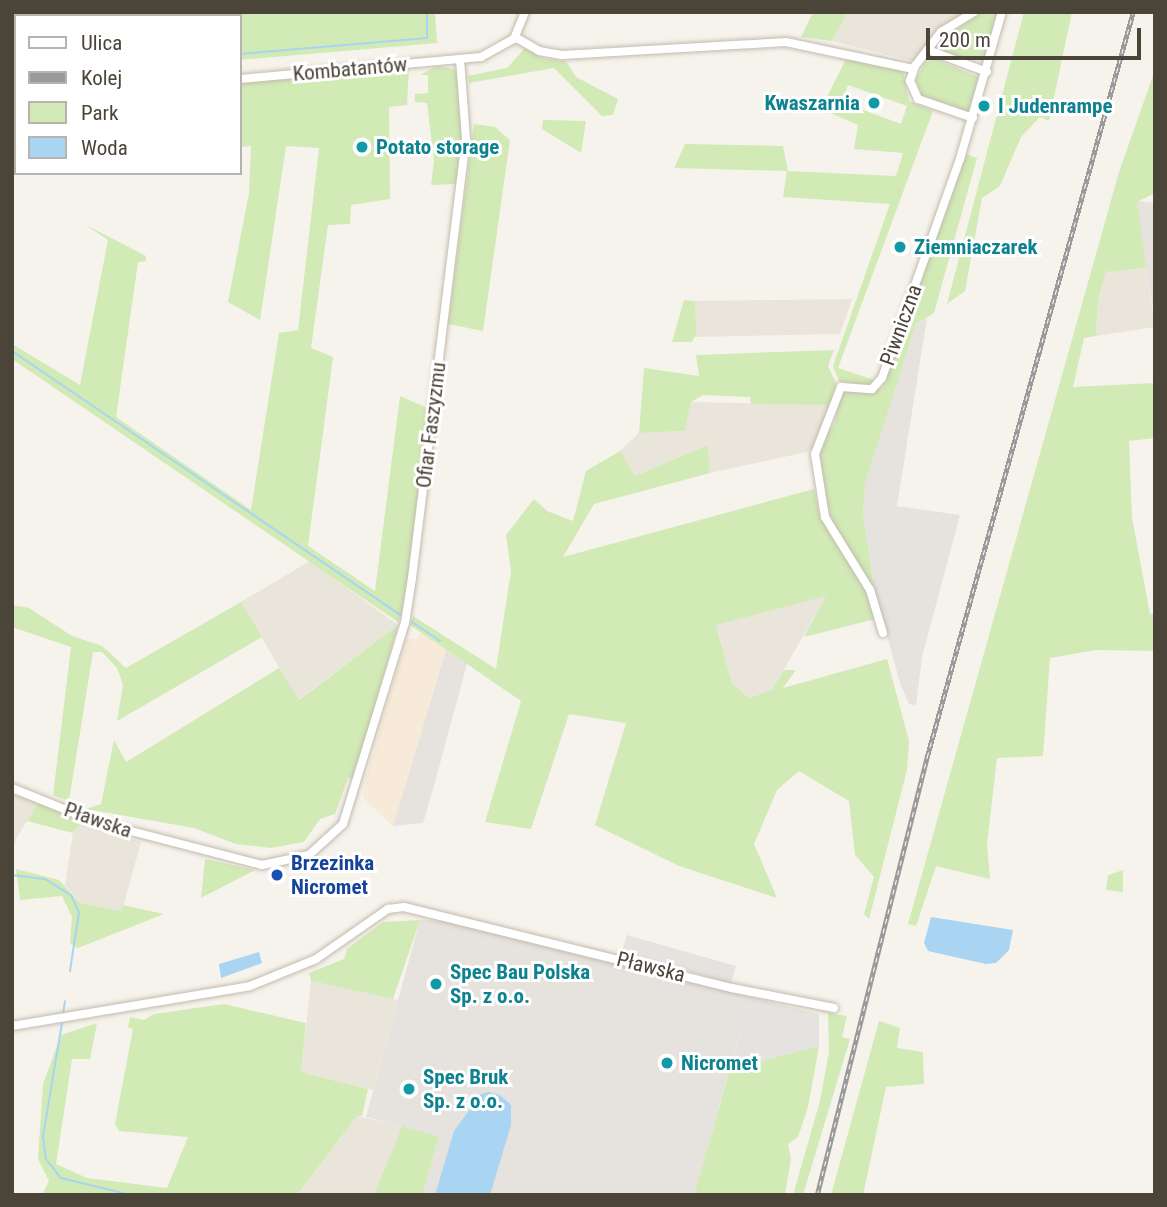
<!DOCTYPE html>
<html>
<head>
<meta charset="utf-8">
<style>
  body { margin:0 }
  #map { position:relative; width:1167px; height:1207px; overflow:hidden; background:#f6f3ec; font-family:"Roboto Condensed",sans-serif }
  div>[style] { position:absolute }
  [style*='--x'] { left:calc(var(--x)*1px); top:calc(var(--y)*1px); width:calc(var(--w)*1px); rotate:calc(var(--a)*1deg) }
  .residential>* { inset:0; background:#eae5da }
  .commercial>* { inset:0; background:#f7ead8 }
  .industrial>* { inset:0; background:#e6e2dd }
  .green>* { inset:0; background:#d2eab5 }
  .parking>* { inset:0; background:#e5e3e0 }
  .water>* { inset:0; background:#a9d4f2 }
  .stream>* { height:2px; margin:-1px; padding:0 1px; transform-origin:1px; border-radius:1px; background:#a9d4f2 }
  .roads { filter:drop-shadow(0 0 2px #c2bbae) drop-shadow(0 0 2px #c2bbae) }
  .minor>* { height:8px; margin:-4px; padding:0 4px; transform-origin:4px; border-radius:4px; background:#fff }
  .rail>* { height:4.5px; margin-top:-2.25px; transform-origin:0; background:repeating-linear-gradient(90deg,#fff 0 5px,#9a9a9a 0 10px); box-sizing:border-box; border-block:2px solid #9a9a9a }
  .dots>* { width:19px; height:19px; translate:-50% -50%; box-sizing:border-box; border:4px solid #fff; border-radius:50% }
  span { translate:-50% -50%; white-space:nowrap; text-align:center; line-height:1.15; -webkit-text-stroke:6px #fff; paint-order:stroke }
  .street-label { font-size:21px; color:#4b4439 }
  .culture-label { font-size:21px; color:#0d838f; font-weight:700 }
  .right { translate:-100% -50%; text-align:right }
  .left { translate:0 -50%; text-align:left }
  .transit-label { font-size:21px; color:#164399; font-weight:700 }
  .frame { position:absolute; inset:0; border:14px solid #4b4439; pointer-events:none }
  .legend { position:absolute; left:14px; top:14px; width:228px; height:161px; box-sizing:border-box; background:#fff; border:2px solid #b7b4b0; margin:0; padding:9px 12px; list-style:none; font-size:21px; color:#4b4439 }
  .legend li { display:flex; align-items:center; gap:14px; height:35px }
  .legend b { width:35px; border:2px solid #b7b4b0 }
  .scale { position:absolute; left:926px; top:28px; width:215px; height:32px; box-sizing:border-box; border:4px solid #4b4439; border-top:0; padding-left:9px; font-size:21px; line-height:24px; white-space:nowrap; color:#4b4439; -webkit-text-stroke:5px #fff; paint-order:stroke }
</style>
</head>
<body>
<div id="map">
  <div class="residential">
    <i style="clip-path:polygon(848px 12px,967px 12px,917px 60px,908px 60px,832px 41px)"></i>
    <i style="clip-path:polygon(1146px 268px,1155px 327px,1096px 336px,1098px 300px,1106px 272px)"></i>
    <i style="clip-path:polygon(852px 299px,840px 334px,695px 337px,695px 301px)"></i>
    <i style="clip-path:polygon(691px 402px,830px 405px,811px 451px,710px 473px,708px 445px,635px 476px,620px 451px,639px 433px,685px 431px)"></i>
    <i style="clip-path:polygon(310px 561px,398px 625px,298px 700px,241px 602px)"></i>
    <i style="clip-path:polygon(827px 595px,772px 690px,749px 698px,732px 683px,716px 624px)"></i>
    <i style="clip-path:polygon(12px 794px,38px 803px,16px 839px,12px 855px)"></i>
    <i style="clip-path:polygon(81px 822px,141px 842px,122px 911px,80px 903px,65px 885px,73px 833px)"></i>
    <i style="clip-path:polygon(311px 981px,398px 1000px,373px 1090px,301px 1072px)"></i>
    <i style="clip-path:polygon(357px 1116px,402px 1126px,374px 1195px,297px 1195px)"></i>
  </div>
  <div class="commercial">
    <i style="clip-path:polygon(421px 632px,446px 650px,393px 826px,363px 798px,365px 781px,406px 638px,415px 639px)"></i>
  </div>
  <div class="industrial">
    <i style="clip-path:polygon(1137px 201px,1155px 203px,1155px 320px,1140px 234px)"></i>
    <i style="clip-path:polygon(927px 318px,897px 506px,960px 515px,922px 657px,916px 705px,909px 704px,900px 683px,874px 588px,863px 513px,865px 484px,916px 324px)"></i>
    <i style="clip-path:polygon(446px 650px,467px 664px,435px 782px,423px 823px,393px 826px)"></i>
    <i style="clip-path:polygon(420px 920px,442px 921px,750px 997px,694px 1195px,422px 1195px,439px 1136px,366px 1117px)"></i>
  </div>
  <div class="green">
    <i style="clip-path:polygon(12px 12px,435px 12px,437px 43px,240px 60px,240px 16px,16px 16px,12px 79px)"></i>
    <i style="clip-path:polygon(813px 12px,848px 12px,832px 41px,801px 37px)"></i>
    <i style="clip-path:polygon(983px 12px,999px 12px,984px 61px,944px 53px,942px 38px)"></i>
    <i style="clip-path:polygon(1024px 12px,1072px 12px,1049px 121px,1040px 117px,1021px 137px,1000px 186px,982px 198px,965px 291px,947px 304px)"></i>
    <i style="clip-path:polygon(525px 48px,546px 59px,566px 61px,576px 77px,618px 99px,613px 115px,602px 116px,554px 68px,469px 83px,468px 76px,507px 68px)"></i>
    <i style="clip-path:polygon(evenodd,846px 59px,903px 71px,909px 101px,933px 111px,838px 368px,877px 381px,869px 386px,839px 381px,833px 366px,890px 204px,783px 197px,787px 171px,674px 168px,685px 144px,783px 146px,788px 171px,896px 176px,903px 153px,854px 149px,858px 125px,821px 109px,846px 59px,848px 85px,907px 106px,901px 124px,842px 102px,848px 85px)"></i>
    <i style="clip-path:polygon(934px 59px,981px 78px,972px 110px,962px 112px,922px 97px,916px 80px,925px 62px)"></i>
    <i style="clip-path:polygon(437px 66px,454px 69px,459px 77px,463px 141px,457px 184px,431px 185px,434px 161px,427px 103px,415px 102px,415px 94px,428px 93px,428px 75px,420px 75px)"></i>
    <i style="clip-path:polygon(409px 68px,407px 105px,389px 107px,390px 199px,351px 205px,350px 224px,328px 225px,311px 348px,333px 357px,308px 546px,375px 591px,400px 396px,432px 410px,404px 608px,398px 622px,12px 359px,12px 344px,80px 385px,108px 240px,86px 225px,146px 256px,146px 261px,138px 262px,116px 417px,251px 510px,279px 333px,298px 330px,319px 148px,286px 146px,260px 320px,228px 302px,249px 193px,251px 146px,240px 147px,240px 83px)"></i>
    <i style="clip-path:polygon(1155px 70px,1155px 193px,1137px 202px,1146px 268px,1106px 272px,1098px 300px,1096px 336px,1084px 338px,1073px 387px,1155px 383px,1155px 438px,1129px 441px,1132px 518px,1150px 614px,1155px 614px,1155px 651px,1096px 650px,1050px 658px,1043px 756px,997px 758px,987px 844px,990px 879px,936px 866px,916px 926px,908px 924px,1119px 172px)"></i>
    <i style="clip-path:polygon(543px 120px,586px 121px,581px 153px,542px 129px)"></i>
    <i style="clip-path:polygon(474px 124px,495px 127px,510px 140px,483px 331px,448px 324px)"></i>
    <i style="clip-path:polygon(966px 154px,977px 158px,934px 313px,916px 324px,865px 484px,863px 513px,874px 588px,835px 530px,819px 475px,819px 448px,834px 424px,841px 394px,848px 389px,868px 393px,883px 387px)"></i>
    <i style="clip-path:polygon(684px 300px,695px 301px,696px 334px,692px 342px,672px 342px)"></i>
    <i style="clip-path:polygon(834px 350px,828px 366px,836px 383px,830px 405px,751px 404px,750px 397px,703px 395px,691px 402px,685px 431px,639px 433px,644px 368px,699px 376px,696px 355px)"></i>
    <i style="clip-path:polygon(708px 445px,710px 473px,594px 504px,563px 557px,814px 489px,819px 512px,836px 544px,867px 589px,875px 619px,804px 637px,826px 596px,716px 625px,732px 683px,749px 698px,772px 690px,784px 670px,796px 670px,783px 688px,887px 659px,909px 741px,907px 770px,869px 919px,864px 914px,874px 877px,855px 855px,849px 801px,799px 771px,777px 790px,754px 844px,777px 898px,679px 866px,595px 825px,626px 723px,569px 714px,531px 829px,485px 822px,521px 701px,410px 625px,413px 616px,496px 669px,511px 571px,506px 535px,534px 499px,547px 511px,573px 521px,586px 471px,620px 451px,635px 476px)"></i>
    <i style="clip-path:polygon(241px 602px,262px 637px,117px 721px,123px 685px,117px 668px,102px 652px,93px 652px,69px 801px,53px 795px,71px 647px,12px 627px,12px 605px,29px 608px,72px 636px,102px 646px,126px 668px)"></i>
    <i style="clip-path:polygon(398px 625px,354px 779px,348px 778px,335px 814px,320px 819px,304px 842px,271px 848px,236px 844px,194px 828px,86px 809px,101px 804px,114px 740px,126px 762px,279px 668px,299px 700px)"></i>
    <i style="clip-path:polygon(38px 803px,81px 822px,73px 833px,27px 821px)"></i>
    <i style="clip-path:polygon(205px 859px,255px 870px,201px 898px)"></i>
    <i style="clip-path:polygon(16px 869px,59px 880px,80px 903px,121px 911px,123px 905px,164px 914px,78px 948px,70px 944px,72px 917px,62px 896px,20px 900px)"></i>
    <i style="clip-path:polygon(1123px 870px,1123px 892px,1106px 890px,1108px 875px)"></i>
    <i style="clip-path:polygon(420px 920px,393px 999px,311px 981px,309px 973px,344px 959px,347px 949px,383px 922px)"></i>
    <i style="clip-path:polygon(224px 1004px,306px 1023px,301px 1072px,368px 1089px,362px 1116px,357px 1116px,297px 1195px,42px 1195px,49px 1181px,38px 1159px,43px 1084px,61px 1035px,97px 1023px,90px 1059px,72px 1059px,56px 1164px,87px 1178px,167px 1188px,188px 1137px,119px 1131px,115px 1124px,133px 1029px,128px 1027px,130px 1017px,144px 1020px,154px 1014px)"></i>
    <i style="clip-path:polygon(828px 1013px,847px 1016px,842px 1037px,850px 1039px,803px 1195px,793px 1195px,820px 1101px,829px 1052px)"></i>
    <i style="clip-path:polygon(879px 1021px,900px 1028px,897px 1048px,923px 1052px,924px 1084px,886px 1087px,863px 1195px,831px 1195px)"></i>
    <i style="clip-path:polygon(819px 1046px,808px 1107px,798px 1137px,788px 1144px,791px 1159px,785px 1195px,694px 1195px,730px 1069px)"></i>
    <i style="clip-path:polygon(402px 1126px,439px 1136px,422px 1195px,374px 1195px)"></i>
  </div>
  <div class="parking">
    <i style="clip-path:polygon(627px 935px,736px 966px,731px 983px,622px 952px)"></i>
    <i style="clip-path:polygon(750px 997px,819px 1014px,819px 1046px,730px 1069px)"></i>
  </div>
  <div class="water">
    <i style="clip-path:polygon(931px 917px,1013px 930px,1009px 950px,996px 963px,986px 964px,928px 951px,924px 943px)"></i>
    <i style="clip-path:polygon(259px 952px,262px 963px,221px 978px,219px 964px)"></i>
    <i style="clip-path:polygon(489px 1092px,500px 1095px,511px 1105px,511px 1125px,490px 1195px,435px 1195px,454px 1131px,481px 1094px)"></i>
  </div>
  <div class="stream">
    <i style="--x:65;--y:12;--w:4;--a:90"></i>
    <i style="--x:240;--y:54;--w:188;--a:-4.9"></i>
    <i style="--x:427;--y:38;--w:26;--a:-90"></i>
    <i style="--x:12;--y:73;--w:4;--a:-14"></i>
    <i style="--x:12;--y:351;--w:470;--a:34.2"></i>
    <i style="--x:412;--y:622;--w:34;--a:34"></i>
    <i style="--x:12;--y:875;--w:33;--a:7"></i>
    <i style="--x:45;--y:879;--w:31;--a:32"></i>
    <i style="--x:71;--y:895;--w:19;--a:65"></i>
    <i style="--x:79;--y:912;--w:60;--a:98.7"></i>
    <i style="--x:63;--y:1014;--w:13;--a:-81"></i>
    <i style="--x:62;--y:1023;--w:115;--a:99.5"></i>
    <i style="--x:43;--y:1136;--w:23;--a:83"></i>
    <i style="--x:46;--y:1159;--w:24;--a:52"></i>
    <i style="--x:61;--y:1178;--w:72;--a:13.7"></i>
  </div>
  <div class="roads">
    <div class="minor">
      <i style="--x:515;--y:37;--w:28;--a:30"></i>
      <i style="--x:539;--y:51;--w:23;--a:10"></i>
      <i style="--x:562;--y:55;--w:224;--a:-3.3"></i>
      <i style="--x:786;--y:42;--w:130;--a:12"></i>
      <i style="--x:928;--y:50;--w:63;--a:20.4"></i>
      <i style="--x:240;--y:79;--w:242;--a:-5.2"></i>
      <i style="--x:481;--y:57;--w:38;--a:-29"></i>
      <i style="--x:514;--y:39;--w:29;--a:-68"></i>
      <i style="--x:12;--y:98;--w:4;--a:0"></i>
      <i style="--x:973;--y:118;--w:58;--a:-160.9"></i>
      <i style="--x:918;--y:99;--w:20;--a:-114"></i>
      <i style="--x:910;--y:81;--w:16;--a:-72"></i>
      <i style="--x:915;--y:66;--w:43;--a:-52.6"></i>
      <i style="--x:941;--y:32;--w:39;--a:-31"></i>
      <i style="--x:883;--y:633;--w:45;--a:-106.8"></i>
      <i style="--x:870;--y:590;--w:86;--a:-121.7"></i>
      <i style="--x:825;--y:517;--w:64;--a:-99"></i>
      <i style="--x:815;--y:454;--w:72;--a:-68.8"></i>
      <i style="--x:841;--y:387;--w:31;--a:4"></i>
      <i style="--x:872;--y:389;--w:15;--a:-48"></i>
      <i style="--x:882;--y:378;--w:232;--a:-70.4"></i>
      <i style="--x:960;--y:159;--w:153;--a:-74.1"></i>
      <i style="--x:12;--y:788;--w:91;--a:22"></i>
      <i style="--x:96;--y:822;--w:171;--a:14.5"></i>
      <i style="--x:262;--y:865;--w:48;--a:-12"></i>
      <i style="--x:309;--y:855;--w:46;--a:-42.4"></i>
      <i style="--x:343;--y:824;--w:210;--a:-72.9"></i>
      <i style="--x:405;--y:623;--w:46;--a:-81.2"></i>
      <i style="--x:412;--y:578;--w:442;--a:-83"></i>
      <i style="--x:466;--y:139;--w:79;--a:-94.3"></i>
      <i style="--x:12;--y:1026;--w:241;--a:-9.5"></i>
      <i style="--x:250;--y:986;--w:71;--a:-22.2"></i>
      <i style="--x:316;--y:959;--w:88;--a:-34.8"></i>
      <i style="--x:388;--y:909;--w:16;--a:-7"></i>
      <i style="--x:404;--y:907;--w:338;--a:13.9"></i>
      <i style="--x:732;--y:988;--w:104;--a:11.1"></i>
    </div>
  </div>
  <div class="rail">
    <i style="--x:817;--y:1195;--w:452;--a:-75.9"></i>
    <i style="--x:927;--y:757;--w:773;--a:-74.54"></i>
  </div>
  <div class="dots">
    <i style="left:874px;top:103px;background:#0f9aa8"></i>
    <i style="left:984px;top:106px;background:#0f9aa8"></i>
    <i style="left:362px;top:147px;background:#0f9aa8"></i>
    <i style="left:900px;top:247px;background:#0f9aa8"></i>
    <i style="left:277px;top:875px;background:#1a4fb4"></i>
    <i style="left:436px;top:984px;background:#0f9aa8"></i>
    <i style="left:667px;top:1063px;background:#0f9aa8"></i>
    <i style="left:409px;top:1089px;background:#0f9aa8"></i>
  </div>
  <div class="street-label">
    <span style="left:350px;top:69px;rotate:-5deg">Kombatantów</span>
    <span style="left:901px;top:325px;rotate:-70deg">Piwniczna</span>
    <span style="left:431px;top:425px;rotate:-83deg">Ofiar Faszyzmu</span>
    <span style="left:98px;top:820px;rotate:19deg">Pławska</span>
    <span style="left:651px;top:967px;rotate:14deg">Pławska</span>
  </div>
  <div class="culture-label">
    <span class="right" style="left:860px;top:103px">Kwaszarnia</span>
    <span class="left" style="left:998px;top:106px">I Judenrampe</span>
    <span class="left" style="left:376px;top:147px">Potato storage</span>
    <span class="left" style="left:914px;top:247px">Ziemniaczarek</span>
    <span class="left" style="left:450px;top:984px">Spec Bau Polska<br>Sp. z o.o.</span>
    <span class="left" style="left:681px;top:1063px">Nicromet</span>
    <span class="left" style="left:423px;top:1089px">Spec Bruk<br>Sp. z o.o.</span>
  </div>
  <div class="transit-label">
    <span class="left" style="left:291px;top:875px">Brzezinka<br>Nicromet</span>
  </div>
  <div class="frame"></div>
  <ul class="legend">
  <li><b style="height:9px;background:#fff"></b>Ulica</li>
  <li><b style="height:9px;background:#9a9a9a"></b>Kolej</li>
  <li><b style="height:19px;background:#d2eab5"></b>Park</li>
  <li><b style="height:19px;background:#a9d4f2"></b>Woda</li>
  </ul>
  <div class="scale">200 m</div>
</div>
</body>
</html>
